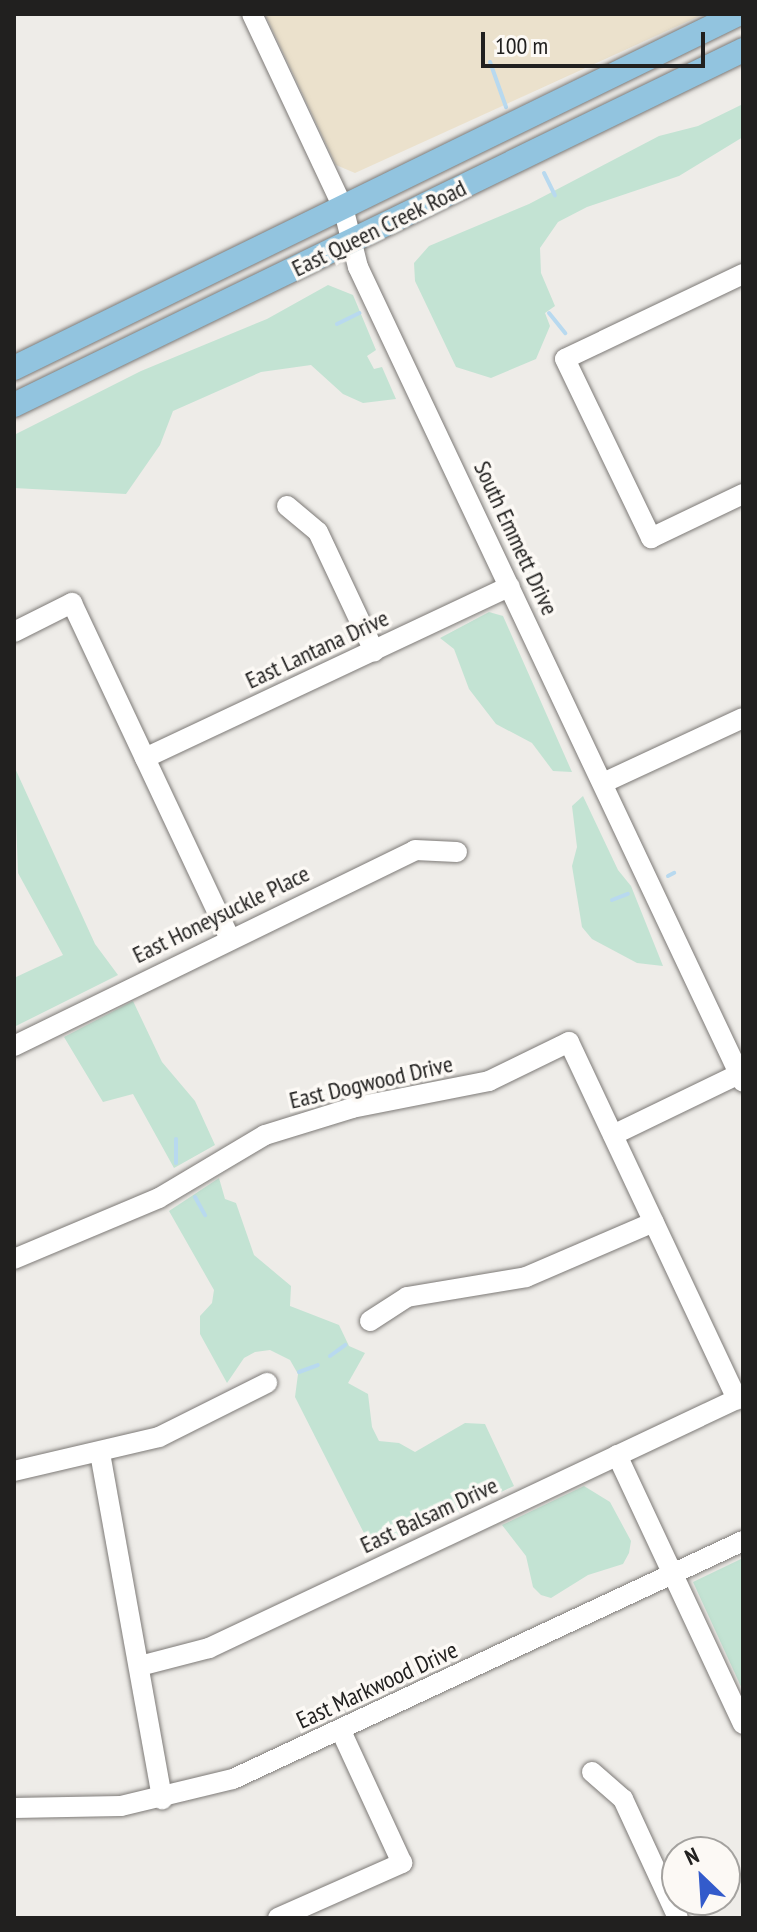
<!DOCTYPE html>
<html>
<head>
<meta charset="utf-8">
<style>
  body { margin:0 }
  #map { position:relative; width:757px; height:1932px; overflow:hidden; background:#eeece8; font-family:"PT Sans Narrow",sans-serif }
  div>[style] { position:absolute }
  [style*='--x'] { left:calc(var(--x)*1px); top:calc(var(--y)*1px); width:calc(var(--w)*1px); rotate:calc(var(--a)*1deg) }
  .industrial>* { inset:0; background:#ebe1cc }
  .green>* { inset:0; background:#c3e3d3 }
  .stream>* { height:4px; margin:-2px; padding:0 2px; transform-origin:2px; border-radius:2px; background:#b8d9ef }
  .roads { filter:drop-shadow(0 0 2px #7d7a77) drop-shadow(0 0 2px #7d7a77) }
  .minor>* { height:20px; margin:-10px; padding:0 10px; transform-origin:10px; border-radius:10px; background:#fff }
  .major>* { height:24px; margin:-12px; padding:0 12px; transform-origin:12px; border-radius:12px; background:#92c4df }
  span { translate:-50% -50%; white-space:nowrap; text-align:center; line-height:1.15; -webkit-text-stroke:7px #fcf9f5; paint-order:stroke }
  .street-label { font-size:24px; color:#21201f }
  .frame { position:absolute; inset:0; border:16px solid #21201f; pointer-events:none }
  .north { position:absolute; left:661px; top:1836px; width:80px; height:80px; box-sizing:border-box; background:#fcf9f5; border:2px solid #a4a29f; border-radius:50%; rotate:335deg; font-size:22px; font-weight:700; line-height:32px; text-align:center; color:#21201f }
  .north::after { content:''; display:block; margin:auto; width:28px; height:36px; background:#335bcb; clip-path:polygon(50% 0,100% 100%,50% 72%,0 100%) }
  .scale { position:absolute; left:481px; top:32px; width:224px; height:36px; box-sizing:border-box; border:4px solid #21201f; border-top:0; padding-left:10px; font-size:24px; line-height:28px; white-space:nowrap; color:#21201f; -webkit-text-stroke:6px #fcf9f5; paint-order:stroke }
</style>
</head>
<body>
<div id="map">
  <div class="industrial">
    <i style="clip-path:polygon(265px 14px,704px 14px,355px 173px,336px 165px)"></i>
  </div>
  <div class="green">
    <i style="clip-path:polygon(743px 104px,743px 137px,679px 176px,587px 207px,558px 222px,540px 248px,541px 273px,555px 306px,545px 313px,550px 326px,536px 359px,491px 378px,456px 367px,415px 281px,414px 263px,429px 246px,529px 204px,659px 136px,698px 126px)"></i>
    <i style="clip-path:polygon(328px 285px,353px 295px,376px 350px,367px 356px,374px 369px,382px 367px,396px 399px,363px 403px,343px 394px,311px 365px,261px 372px,173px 411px,160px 445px,126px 494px,14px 488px,14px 435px,141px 371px,267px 319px)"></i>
    <i style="clip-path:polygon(489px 612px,503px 616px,572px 772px,553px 771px,532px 743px,496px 724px,469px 689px,454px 649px,440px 638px)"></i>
    <i style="clip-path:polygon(14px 766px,95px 944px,118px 975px,14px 1027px,14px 978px,63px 955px,18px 873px)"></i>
    <i style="clip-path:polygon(583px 796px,618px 870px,631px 886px,663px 966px,637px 963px,592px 939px,582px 927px,572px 866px,577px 847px,572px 806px)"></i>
    <i style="clip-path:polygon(133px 1001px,162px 1062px,195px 1101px,215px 1145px,174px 1168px,133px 1094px,103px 1102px,64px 1037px)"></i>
    <i style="clip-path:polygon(219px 1178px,225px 1199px,236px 1203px,254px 1255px,291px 1286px,290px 1306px,339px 1325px,349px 1346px,365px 1353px,348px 1383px,368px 1394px,372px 1427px,379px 1441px,399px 1443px,415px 1452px,465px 1423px,485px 1424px,514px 1486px,435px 1523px,424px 1523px,417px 1532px,376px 1551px,371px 1547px,295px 1397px,298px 1374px,290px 1360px,270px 1350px,255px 1352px,244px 1358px,227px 1383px,200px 1334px,200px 1316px,212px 1303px,214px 1290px,169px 1211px)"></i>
    <i style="clip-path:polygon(584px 1486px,610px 1502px,631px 1541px,629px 1553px,623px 1564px,588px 1575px,551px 1598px,541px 1595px,533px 1587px,526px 1556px,502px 1525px)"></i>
    <i style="clip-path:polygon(743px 1558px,743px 1691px,693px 1582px)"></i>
  </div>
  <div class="stream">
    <i style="--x:490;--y:62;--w:48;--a:70.4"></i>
    <i style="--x:544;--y:173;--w:25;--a:64"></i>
    <i style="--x:549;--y:313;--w:26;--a:51"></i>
    <i style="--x:337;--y:324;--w:25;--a:-26"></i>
    <i style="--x:668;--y:876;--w:7;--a:-27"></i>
    <i style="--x:612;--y:900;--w:17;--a:-21"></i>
    <i style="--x:176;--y:1139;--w:24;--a:90"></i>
    <i style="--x:195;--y:1197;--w:21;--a:61"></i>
    <i style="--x:330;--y:1356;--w:19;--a:-36"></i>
    <i style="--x:299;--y:1372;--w:20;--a:-20"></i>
  </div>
  <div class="roads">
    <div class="minor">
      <i style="--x:252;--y:14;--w:213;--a:64.8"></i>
      <i style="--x:343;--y:207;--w:62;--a:76"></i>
      <i style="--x:358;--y:267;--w:901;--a:64.71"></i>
      <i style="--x:743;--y:274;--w:197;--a:154.5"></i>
      <i style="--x:565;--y:359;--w:199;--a:64.3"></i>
      <i style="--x:651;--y:538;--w:102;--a:-25.6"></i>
      <i style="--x:287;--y:506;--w:40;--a:40"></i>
      <i style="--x:318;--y:532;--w:132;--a:64.8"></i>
      <i style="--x:14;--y:632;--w:65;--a:-26.6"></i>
      <i style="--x:72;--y:603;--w:369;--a:64.8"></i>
      <i style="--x:145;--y:758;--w:403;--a:-25.2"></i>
      <i style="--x:603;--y:783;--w:154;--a:-24.9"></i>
      <i style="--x:14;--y:1046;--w:446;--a:-26"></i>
      <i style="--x:415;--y:850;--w:42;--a:2.7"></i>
      <i style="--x:613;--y:1135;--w:140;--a:-25.8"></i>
      <i style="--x:14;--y:1259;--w:157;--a:-22.8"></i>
      <i style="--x:159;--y:1198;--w:123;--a:-30.7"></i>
      <i style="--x:265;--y:1135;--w:91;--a:-17.2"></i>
      <i style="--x:352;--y:1108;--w:140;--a:-11.1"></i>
      <i style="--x:489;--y:1081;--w:89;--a:-26"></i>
      <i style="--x:569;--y:1042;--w:395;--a:64.8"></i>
      <i style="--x:737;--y:1399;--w:584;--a:154.75"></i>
      <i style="--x:209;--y:1648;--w:71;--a:165.4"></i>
      <i style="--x:370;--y:1321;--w:44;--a:-33"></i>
      <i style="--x:407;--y:1297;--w:121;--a:-9.5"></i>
      <i style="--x:526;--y:1277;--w:139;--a:-23.3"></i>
      <i style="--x:100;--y:1453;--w:352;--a:79.8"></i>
      <i style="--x:617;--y:1455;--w:297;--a:64.9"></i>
      <i style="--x:14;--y:1471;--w:149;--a:-13.2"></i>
      <i style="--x:159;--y:1437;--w:121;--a:-26.6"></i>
      <i style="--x:592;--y:1772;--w:41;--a:41.1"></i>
      <i style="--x:623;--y:1799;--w:131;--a:65.2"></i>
      <i style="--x:14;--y:1808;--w:107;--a:-1.1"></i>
      <i style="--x:121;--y:1806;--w:115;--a:-13.6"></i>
      <i style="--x:233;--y:1779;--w:563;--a:-25.02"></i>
      <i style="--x:278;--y:1918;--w:136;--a:-23.9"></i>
      <i style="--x:402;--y:1863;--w:145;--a:-114.8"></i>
    </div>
    <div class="major">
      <i style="--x:14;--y:368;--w:806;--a:-26.06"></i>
      <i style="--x:14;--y:405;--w:811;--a:-25.96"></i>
    </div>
  </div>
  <div class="street-label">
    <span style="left:379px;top:228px;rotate:-26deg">East Queen Creek Road</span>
    <span style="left:516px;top:538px;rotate:65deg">South Emmett Drive</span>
    <span style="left:317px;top:649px;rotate:-25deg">East Lantana Drive</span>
    <span style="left:221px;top:914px;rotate:-26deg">East Honeysuckle Place</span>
    <span style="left:371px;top:1082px;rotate:-13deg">East Dogwood Drive</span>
    <span style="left:429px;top:1515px;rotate:-25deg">East Balsam Drive</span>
    <span style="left:377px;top:1685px;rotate:-25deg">East Markwood Drive</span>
  </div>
  <div class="frame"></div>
  <div class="north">N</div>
  <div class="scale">100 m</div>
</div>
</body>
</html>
